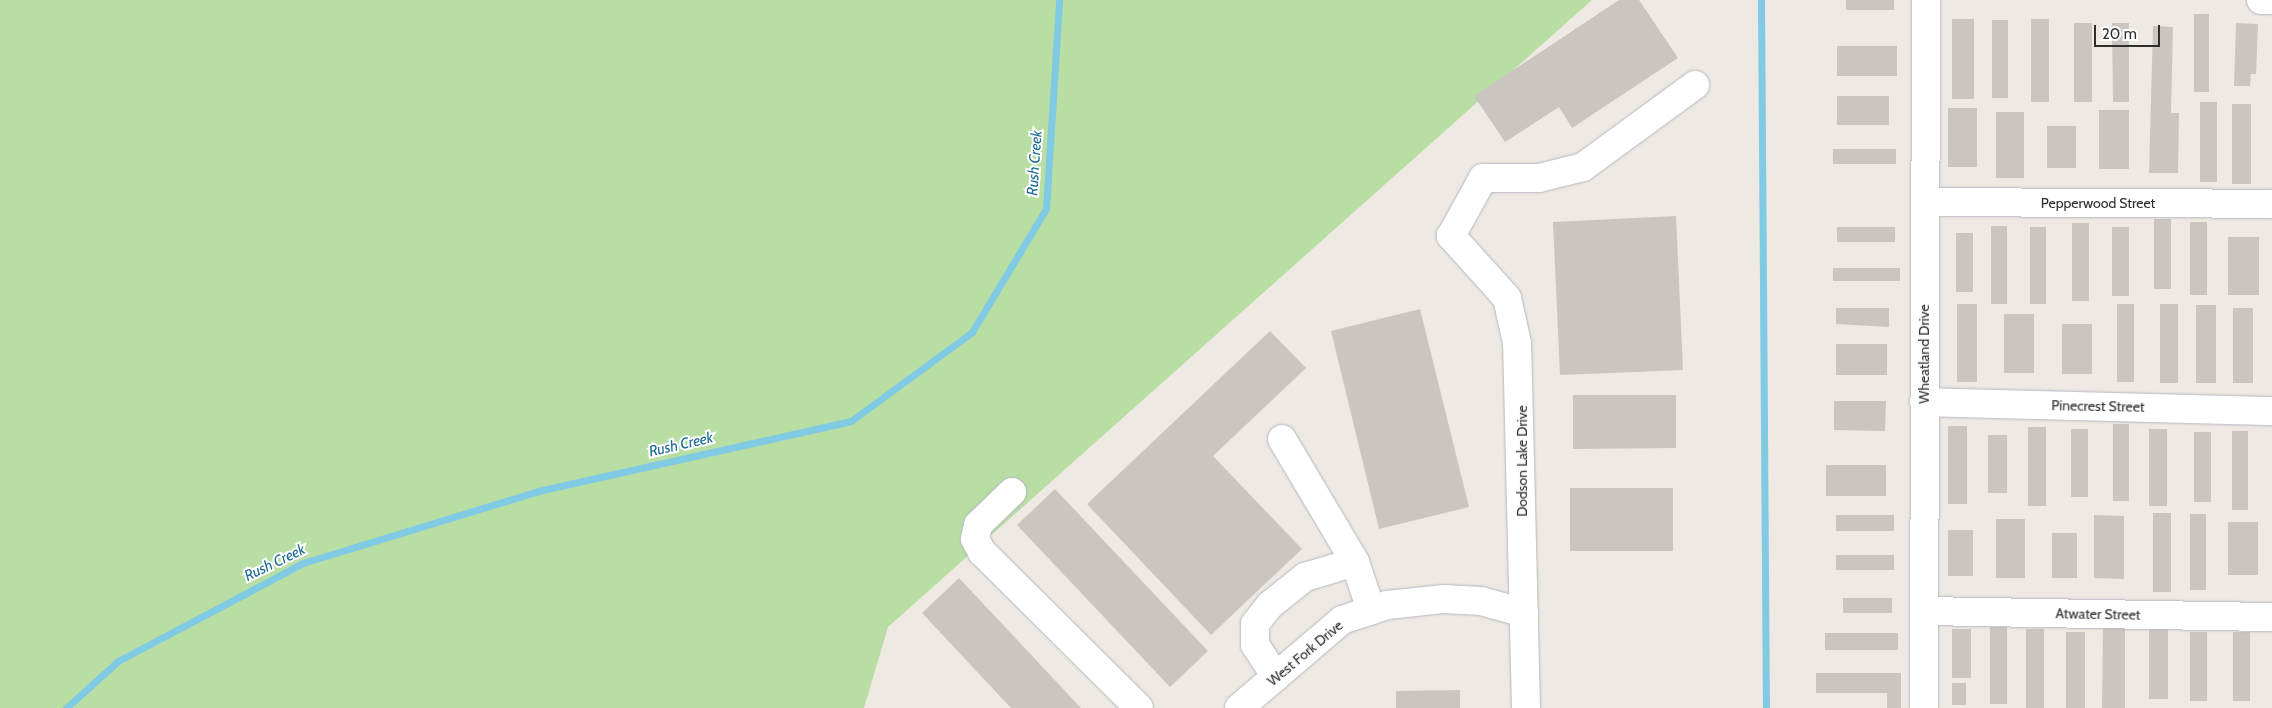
<!DOCTYPE html>
<html>
<head>
<meta charset="utf-8">
<style>
  body { margin:0 }
  #map { position:relative; width:2272px; height:708px; overflow:hidden; background:#eee9e2; font-family:Cabin,sans-serif }
  div>[style] { position:absolute }
  [style*='--x'] { left:calc(var(--x)*1px); top:calc(var(--y)*1px); width:calc(var(--w)*1px); rotate:calc(var(--a)*1deg) }
  .green>* { inset:0; background:#b8dea4 }
  .stream>* { height:7px; margin:-3.5px; padding:0 3.5px; transform-origin:3.5px; border-radius:3.5px; background:#80cae4 }
  .building>* { inset:0; background:#cac5c1 }
  .roads { filter:drop-shadow(0 0 1px #b5b8c0) drop-shadow(0 0 1px #b5b8c0) }
  .minor>* { height:28px; margin:-14px; padding:0 14px; transform-origin:14px; border-radius:14px; background:#fff }
  span { translate:-50% -50%; white-space:nowrap; text-align:center; line-height:1.15; -webkit-text-stroke:4px #fff; paint-order:stroke }
  .street-label { font-size:14px; color:#2e2e2e }
  .water-label { font-size:15px; color:#1b6b95; font-style:italic }
  .scale { position:absolute; left:2094px; top:25px; width:66px; height:22px; box-sizing:border-box; border:2px solid #2e2e2e; border-top:0; padding-left:6px; font-size:15px; line-height:18px; white-space:nowrap; color:#2e2e2e; -webkit-text-stroke:4px #fff; paint-order:stroke }
</style>
</head>
<body>
<div id="map">
  <div class="green">
    <i style="clip-path:polygon(0 0,1592px 0,888px 627px,864px 708px,0 708px)"></i>
  </div>
  <div class="stream">
    <i style="--x:1761;--y:0;--w:708;--a:89.6"></i>
    <i style="--x:66;--y:708;--w:70;--a:-42.1"></i>
    <i style="--x:118;--y:661;--w:209;--a:-27.9"></i>
    <i style="--x:303;--y:563;--w:246;--a:-17"></i>
    <i style="--x:538;--y:491;--w:321;--a:-12.6"></i>
    <i style="--x:851;--y:421;--w:150;--a:-36.3"></i>
    <i style="--x:972;--y:332;--w:144;--a:-59"></i>
    <i style="--x:1046;--y:209;--w:209;--a:-86.4"></i>
  </div>
  <div class="building">
    <i style="clip-path:polygon(1619px 0,1639px 0,1678px 58px,1572px 128px,1559px 107px,1505px 142px,1474px 96px)"></i>
    <i style="clip-path:polygon(1846px 0,1894px 0,1894px 10px,1846px 10px)"></i>
    <i style="clip-path:polygon(2194px 14px,2209px 14px,2209px 92px,2194px 92px)"></i>
    <i style="clip-path:polygon(1952px 19px,1974px 19px,1974px 99px,1952px 99px)"></i>
    <i style="clip-path:polygon(2031px 19px,2049px 19px,2049px 102px,2031px 102px)"></i>
    <i style="clip-path:polygon(1992px 20px,2008px 20px,2008px 98px,1992px 98px)"></i>
    <i style="clip-path:polygon(2074px 23px,2092px 23px,2092px 102px,2074px 102px)"></i>
    <i style="clip-path:polygon(2112px 23px,2129px 23px,2129px 102px,2113px 102px)"></i>
    <i style="clip-path:polygon(2236px 23px,2258px 24px,2256px 74px,2251px 74px,2250px 86px,2234px 86px)"></i>
    <i style="clip-path:polygon(2153px 26px,2173px 27px,2171px 113px,2179px 113px,2178px 173px,2149px 173px)"></i>
    <i style="clip-path:polygon(1837px 46px,1897px 46px,1897px 76px,1837px 76px)"></i>
    <i style="clip-path:polygon(1837px 96px,1889px 96px,1889px 125px,1837px 125px)"></i>
    <i style="clip-path:polygon(2200px 102px,2217px 102px,2217px 182px,2200px 182px)"></i>
    <i style="clip-path:polygon(2232px 104px,2251px 104px,2251px 184px,2232px 184px)"></i>
    <i style="clip-path:polygon(1948px 108px,1977px 108px,1977px 167px,1948px 167px)"></i>
    <i style="clip-path:polygon(2099px 110px,2129px 110px,2129px 169px,2099px 169px)"></i>
    <i style="clip-path:polygon(1996px 112px,2024px 112px,2024px 178px,1996px 178px)"></i>
    <i style="clip-path:polygon(2047px 126px,2076px 126px,2076px 168px,2047px 168px)"></i>
    <i style="clip-path:polygon(1833px 149px,1896px 149px,1896px 164px,1833px 164px)"></i>
    <i style="clip-path:polygon(1676px 216px,1683px 370px,1560px 375px,1553px 222px)"></i>
    <i style="clip-path:polygon(2154px 219px,2171px 219px,2171px 289px,2154px 289px)"></i>
    <i style="clip-path:polygon(2190px 222px,2207px 222px,2207px 295px,2190px 295px)"></i>
    <i style="clip-path:polygon(2072px 223px,2089px 223px,2089px 301px,2072px 301px)"></i>
    <i style="clip-path:polygon(1991px 226px,2007px 226px,2007px 304px,1991px 304px)"></i>
    <i style="clip-path:polygon(1837px 227px,1895px 227px,1895px 242px,1837px 242px)"></i>
    <i style="clip-path:polygon(2030px 227px,2046px 227px,2046px 304px,2030px 304px)"></i>
    <i style="clip-path:polygon(2112px 227px,2129px 227px,2129px 296px,2112px 296px)"></i>
    <i style="clip-path:polygon(1956px 233px,1973px 233px,1973px 292px,1956px 292px)"></i>
    <i style="clip-path:polygon(2228px 237px,2259px 237px,2259px 295px,2228px 295px)"></i>
    <i style="clip-path:polygon(1833px 268px,1900px 268px,1900px 281px,1833px 281px)"></i>
    <i style="clip-path:polygon(1957px 304px,1977px 304px,1977px 382px,1957px 382px)"></i>
    <i style="clip-path:polygon(2117px 304px,2134px 304px,2134px 382px,2117px 382px)"></i>
    <i style="clip-path:polygon(2160px 304px,2178px 304px,2178px 383px,2160px 383px)"></i>
    <i style="clip-path:polygon(2196px 305px,2216px 305px,2216px 383px,2196px 383px)"></i>
    <i style="clip-path:polygon(1836px 308px,1889px 308px,1889px 327px,1836px 324px)"></i>
    <i style="clip-path:polygon(2233px 308px,2253px 308px,2253px 383px,2233px 383px)"></i>
    <i style="clip-path:polygon(1420px 309px,1469px 507px,1379px 529px,1331px 331px)"></i>
    <i style="clip-path:polygon(2004px 314px,2034px 314px,2034px 373px,2004px 373px)"></i>
    <i style="clip-path:polygon(2062px 324px,2092px 324px,2092px 374px,2062px 374px)"></i>
    <i style="clip-path:polygon(1270px 331px,1306px 368px,1213px 456px,1302px 549px,1211px 635px,1087px 504px)"></i>
    <i style="clip-path:polygon(1836px 344px,1887px 344px,1887px 375px,1836px 375px)"></i>
    <i style="clip-path:polygon(1573px 395px,1676px 395px,1676px 448px,1573px 449px)"></i>
    <i style="clip-path:polygon(1834px 401px,1886px 401px,1885px 431px,1834px 430px)"></i>
    <i style="clip-path:polygon(2113px 424px,2129px 424px,2129px 501px,2113px 501px)"></i>
    <i style="clip-path:polygon(1948px 426px,1967px 426px,1967px 504px,1948px 504px)"></i>
    <i style="clip-path:polygon(2028px 427px,2046px 427px,2046px 506px,2028px 506px)"></i>
    <i style="clip-path:polygon(2071px 429px,2088px 429px,2088px 497px,2071px 497px)"></i>
    <i style="clip-path:polygon(2149px 429px,2167px 429px,2167px 506px,2149px 506px)"></i>
    <i style="clip-path:polygon(2232px 431px,2248px 431px,2248px 510px,2232px 510px)"></i>
    <i style="clip-path:polygon(2194px 432px,2211px 432px,2211px 502px,2194px 502px)"></i>
    <i style="clip-path:polygon(1988px 435px,2007px 435px,2007px 493px,1988px 493px)"></i>
    <i style="clip-path:polygon(1826px 465px,1886px 465px,1886px 496px,1826px 496px)"></i>
    <i style="clip-path:polygon(1570px 488px,1673px 488px,1673px 551px,1570px 551px)"></i>
    <i style="clip-path:polygon(1055px 489px,1208px 651px,1170px 687px,1017px 525px)"></i>
    <i style="clip-path:polygon(2153px 513px,2171px 513px,2171px 592px,2153px 592px)"></i>
    <i style="clip-path:polygon(2190px 514px,2206px 514px,2206px 590px,2190px 590px)"></i>
    <i style="clip-path:polygon(1836px 515px,1894px 515px,1894px 531px,1836px 531px)"></i>
    <i style="clip-path:polygon(2094px 515px,2124px 516px,2124px 579px,2094px 578px)"></i>
    <i style="clip-path:polygon(1996px 519px,2025px 519px,2025px 578px,1996px 578px)"></i>
    <i style="clip-path:polygon(2228px 522px,2258px 522px,2258px 575px,2228px 575px)"></i>
    <i style="clip-path:polygon(1948px 530px,1973px 530px,1973px 576px,1948px 576px)"></i>
    <i style="clip-path:polygon(2052px 533px,2077px 533px,2077px 578px,2052px 578px)"></i>
    <i style="clip-path:polygon(1836px 555px,1894px 555px,1894px 570px,1836px 570px)"></i>
    <i style="clip-path:polygon(959px 578px,1081px 708px,1011px 708px,922px 613px)"></i>
    <i style="clip-path:polygon(1843px 598px,1892px 598px,1892px 613px,1843px 613px)"></i>
    <i style="clip-path:polygon(2103px 625px,2125px 625px,2125px 708px,2102px 708px)"></i>
    <i style="clip-path:polygon(1990px 627px,2007px 627px,2007px 704px,1990px 704px)"></i>
    <i style="clip-path:polygon(1952px 629px,1971px 629px,1971px 678px,1952px 678px)"></i>
    <i style="clip-path:polygon(2026px 629px,2044px 629px,2044px 708px,2026px 708px)"></i>
    <i style="clip-path:polygon(2149px 629px,2168px 629px,2168px 699px,2149px 699px)"></i>
    <i style="clip-path:polygon(2066px 632px,2085px 632px,2085px 708px,2066px 708px)"></i>
    <i style="clip-path:polygon(2190px 632px,2207px 632px,2207px 701px,2190px 701px)"></i>
    <i style="clip-path:polygon(2233px 632px,2250px 632px,2250px 701px,2233px 701px)"></i>
    <i style="clip-path:polygon(1825px 633px,1898px 633px,1898px 650px,1825px 650px)"></i>
    <i style="clip-path:polygon(1816px 673px,1901px 673px,1901px 708px,1887px 708px,1887px 693px,1816px 693px)"></i>
    <i style="clip-path:polygon(1952px 683px,1966px 683px,1966px 705px,1952px 705px)"></i>
    <i style="clip-path:polygon(1460px 690px,1460px 708px,1396px 708px,1396px 691px)"></i>
  </div>
  <div class="roads">
    <div class="minor">
      <i style="--x:2261;--y:0;--w:11;--a:0"></i>
      <i style="--x:1925;--y:202;--w:347;--a:0.3"></i>
      <i style="--x:1924;--y:402;--w:348;--a:1.5"></i>
      <i style="--x:1282;--y:439;--w:143;--a:59.3"></i>
      <i style="--x:1355;--y:562;--w:51;--a:71.6"></i>
      <i style="--x:1012;--y:492;--w:47;--a:135.9"></i>
      <i style="--x:978;--y:525;--w:14;--a:102"></i>
      <i style="--x:975;--y:539;--w:15;--a:62"></i>
      <i style="--x:982;--y:552;--w:221;--a:44.8"></i>
      <i style="--x:1924;--y:611;--w:348;--a:1"></i>
      <i style="--x:1276;--y:677;--w:38;--a:-123"></i>
      <i style="--x:1255;--y:645;--w:21;--a:-90"></i>
      <i style="--x:1255;--y:624;--w:24;--a:-52"></i>
      <i style="--x:1270;--y:605;--w:45;--a:-38.7"></i>
      <i style="--x:1305;--y:577;--w:52;--a:-16.7"></i>
      <i style="--x:1239;--y:708;--w:135;--a:-40.5"></i>
      <i style="--x:1342;--y:620;--w:47;--a:-18.4"></i>
      <i style="--x:1387;--y:605;--w:56;--a:-6.1"></i>
      <i style="--x:1443;--y:599;--w:38;--a:3"></i>
      <i style="--x:1481;--y:601;--w:45;--a:15.6"></i>
      <i style="--x:1526;--y:708;--w:365;--a:-91.4"></i>
      <i style="--x:1517;--y:343;--w:46;--a:-102.5"></i>
      <i style="--x:1507;--y:298;--w:84;--a:-132.1"></i>
      <i style="--x:1451;--y:236;--w:66;--a:-61.1"></i>
      <i style="--x:1483;--y:178;--w:56;--a:0"></i>
      <i style="--x:1539;--y:178;--w:45;--a:-14"></i>
      <i style="--x:1583;--y:167;--w:139;--a:-36.2"></i>
      <i style="--x:1924;--y:708;--w:708;--a:-89.84"></i>
    </div>
  </div>
  <div class="street-label">
    <span style="left:2098px;top:203px">Pepperwood Street</span>
    <span style="left:1924px;top:354px;rotate:-90deg">Wheatland Drive</span>
    <span style="left:2098px;top:406px;rotate:1deg">Pinecrest Street</span>
    <span style="left:1522px;top:461px;rotate:-90deg">Dodson Lake Drive</span>
    <span style="left:2098px;top:614px;rotate:1deg">Atwater Street</span>
    <span style="left:1305px;top:653px;rotate:-40deg">West Fork Drive</span>
  </div>
  <div class="water-label">
    <span style="left:1035px;top:163px;rotate:-86deg">Rush Creek</span>
    <span style="left:681px;top:445px;rotate:-13deg">Rush Creek</span>
    <span style="left:275px;top:563px;rotate:-26deg">Rush Creek</span>
  </div>
  <div class="scale">20 m</div>
</div>
</body>
</html>
